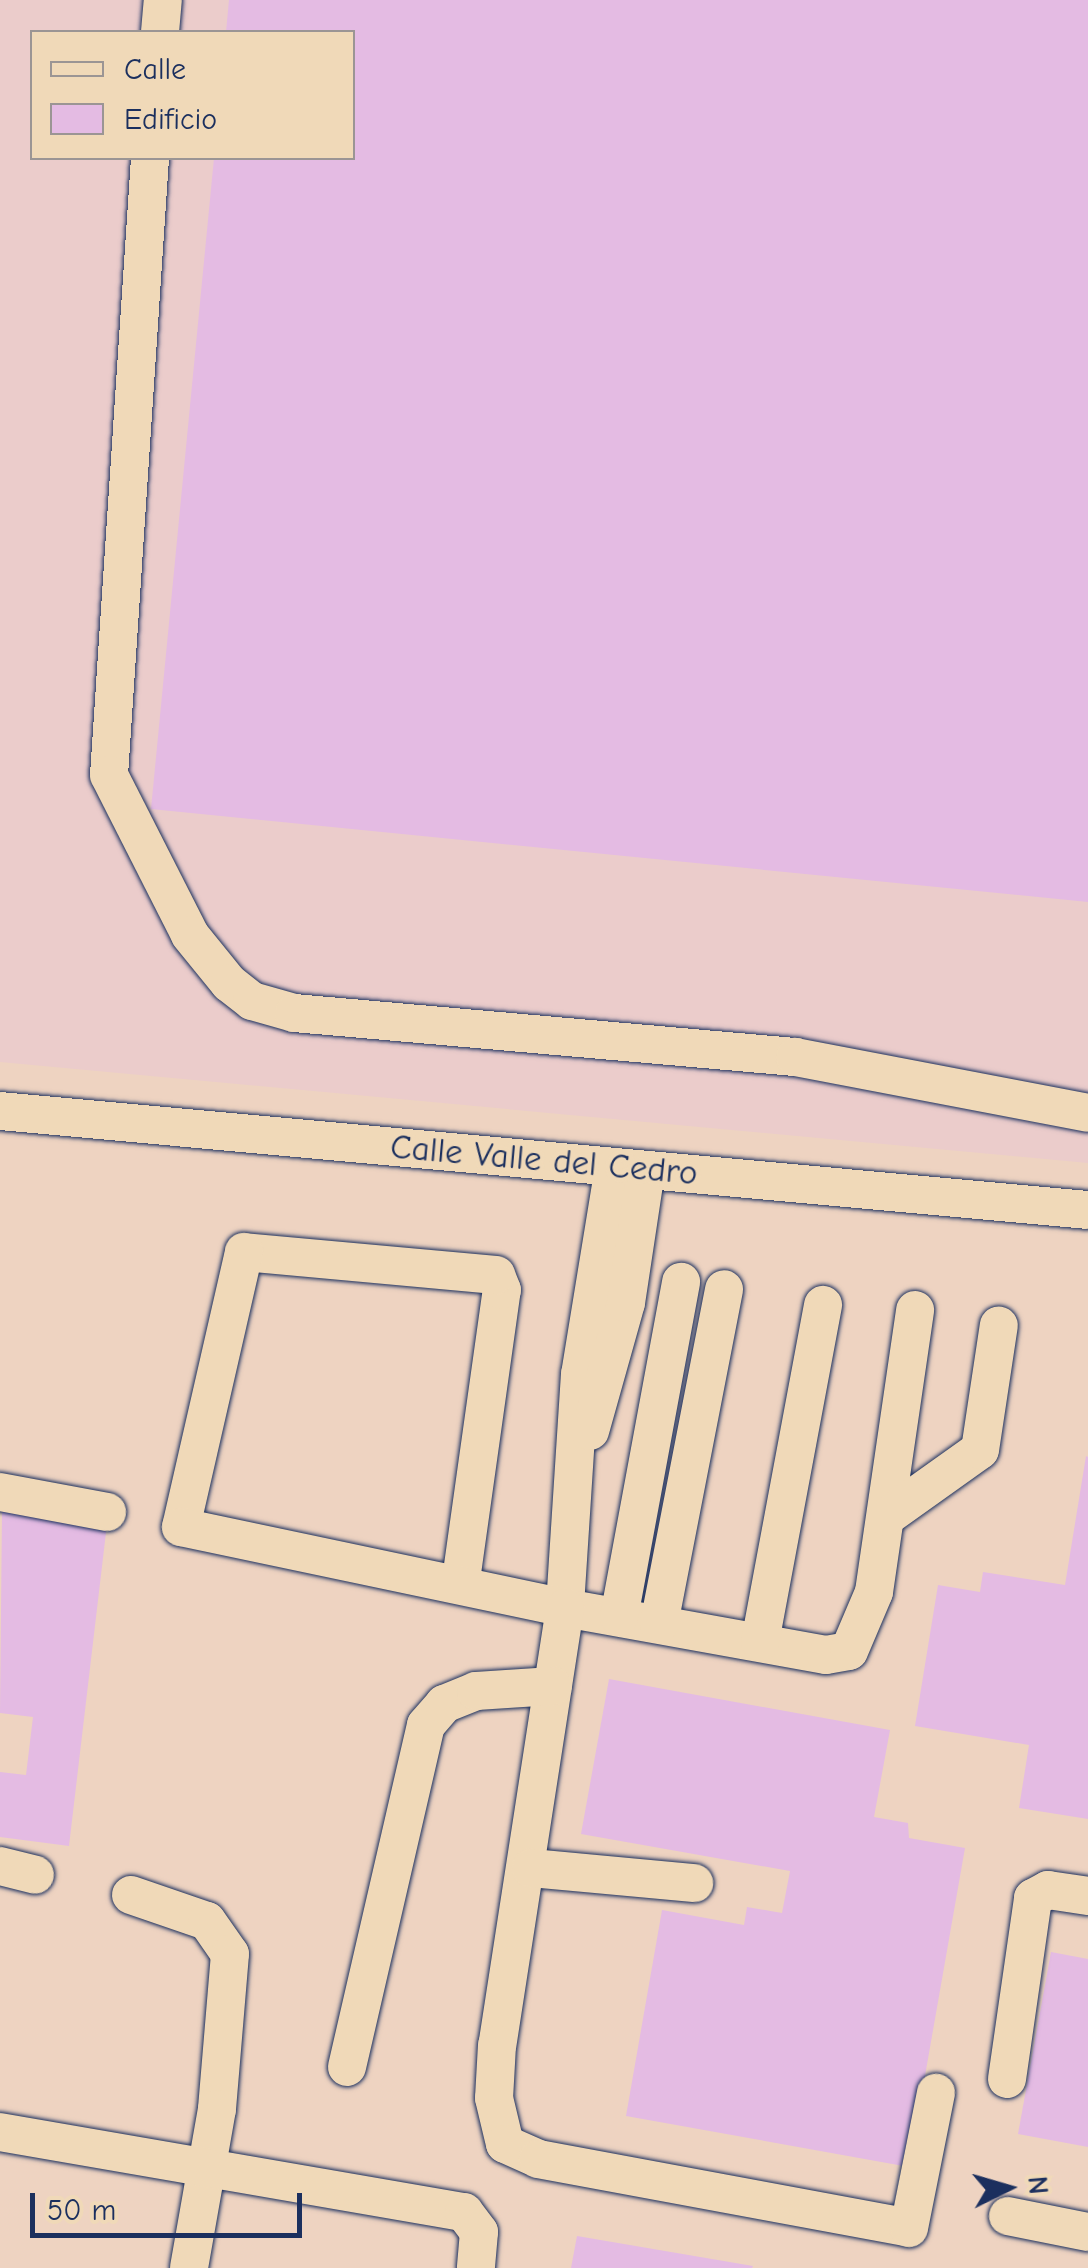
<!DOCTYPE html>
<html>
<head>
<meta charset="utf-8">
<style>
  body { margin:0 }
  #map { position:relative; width:1088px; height:2268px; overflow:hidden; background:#eed3c1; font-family:"Comic Neue",sans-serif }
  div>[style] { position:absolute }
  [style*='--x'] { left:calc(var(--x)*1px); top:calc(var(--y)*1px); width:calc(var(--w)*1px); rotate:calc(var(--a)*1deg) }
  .built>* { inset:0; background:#ebcccb }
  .building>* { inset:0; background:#e4bbe3 }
  .roads { filter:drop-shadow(0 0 2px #1b2f5e) drop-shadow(0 0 2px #1b2f5e) }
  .minor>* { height:38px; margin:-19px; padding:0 19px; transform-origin:19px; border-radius:19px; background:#f0d9b8 }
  span { translate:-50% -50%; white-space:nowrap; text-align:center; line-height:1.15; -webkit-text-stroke:9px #f0d9b8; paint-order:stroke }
  .street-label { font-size:35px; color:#1b2f5e }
  .legend { position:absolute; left:30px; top:30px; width:325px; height:130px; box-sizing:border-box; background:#f0d9b8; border:2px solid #9b9594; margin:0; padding:12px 18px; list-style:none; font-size:30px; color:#1b2f5e }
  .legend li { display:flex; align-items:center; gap:20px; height:50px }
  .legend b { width:50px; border:2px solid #9b9594 }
  .north { position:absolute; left:958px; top:2138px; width:100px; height:100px; -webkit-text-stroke:8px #f0d9b8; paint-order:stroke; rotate:85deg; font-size:28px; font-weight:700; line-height:40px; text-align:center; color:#1b2f5e }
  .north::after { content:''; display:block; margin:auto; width:35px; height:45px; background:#1b2f5e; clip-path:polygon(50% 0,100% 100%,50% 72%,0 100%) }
  .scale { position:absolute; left:30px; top:2193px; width:272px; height:45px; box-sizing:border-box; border:5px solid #1b2f5e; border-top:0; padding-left:12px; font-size:30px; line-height:35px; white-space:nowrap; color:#1b2f5e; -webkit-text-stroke:8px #f0d9b8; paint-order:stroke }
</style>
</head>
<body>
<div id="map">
  <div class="built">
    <i style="clip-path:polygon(evenodd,0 0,1088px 0,1088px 1163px,0 1062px,0 0,32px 32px,352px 32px,352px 158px,32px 158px,32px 32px)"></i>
  </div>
  <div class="building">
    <i style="clip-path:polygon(229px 0,1088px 0,1088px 902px,151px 809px,214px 158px,352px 158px,352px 32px,226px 32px)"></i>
    <i style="clip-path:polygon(1086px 1456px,1088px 1457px,1088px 1819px,1019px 1808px,1029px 1745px,915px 1726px,938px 1585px,980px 1592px,983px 1572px,1065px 1585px)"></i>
    <i style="clip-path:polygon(2px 1511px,107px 1524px,69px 1846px,0 1837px,0 1772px,26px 1775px,33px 1717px,0 1713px)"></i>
    <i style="clip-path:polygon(609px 1679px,890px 1730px,874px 1817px,908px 1823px,909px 1838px,965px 1848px,909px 2167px,626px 2116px,662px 1910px,744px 1925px,747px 1907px,782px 1913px,790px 1871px,581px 1834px)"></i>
    <i style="clip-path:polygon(1051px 1952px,1088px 1959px,1088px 2147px,1018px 2134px)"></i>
    <i style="clip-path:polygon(577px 2236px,753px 2266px,752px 2268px,571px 2268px)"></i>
  </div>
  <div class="roads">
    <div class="minor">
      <i style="--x:160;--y:32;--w:32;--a:-85"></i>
      <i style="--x:150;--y:158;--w:618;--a:93.8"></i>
      <i style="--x:109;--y:775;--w:179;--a:63.1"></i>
      <i style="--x:190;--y:935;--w:62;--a:50.9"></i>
      <i style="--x:229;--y:983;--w:29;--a:38"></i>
      <i style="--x:252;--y:1001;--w:44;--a:15.9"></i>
      <i style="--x:294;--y:1013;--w:503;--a:5.02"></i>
      <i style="--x:795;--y:1057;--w:298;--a:10.8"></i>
      <i style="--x:0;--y:1111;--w:1092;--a:5.2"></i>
      <i style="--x:614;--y:1167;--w:210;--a:99.3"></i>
      <i style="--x:580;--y:1374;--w:234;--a:93.7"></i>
      <i style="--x:565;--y:1608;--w:265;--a:10.2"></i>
      <i style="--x:826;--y:1655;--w:23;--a:-10"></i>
      <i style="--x:849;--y:1651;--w:64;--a:-67"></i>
      <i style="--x:874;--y:1592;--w:285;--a:-81.7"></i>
      <i style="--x:590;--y:1431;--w:133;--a:-74.3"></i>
      <i style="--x:626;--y:1303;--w:134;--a:-81.4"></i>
      <i style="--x:0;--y:1492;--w:109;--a:10.6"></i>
      <i style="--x:886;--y:1517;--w:115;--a:-35.5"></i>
      <i style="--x:980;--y:1450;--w:126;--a:-81.4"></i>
      <i style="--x:461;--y:1580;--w:293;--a:-82"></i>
      <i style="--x:502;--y:1290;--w:16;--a:-112"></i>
      <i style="--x:496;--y:1275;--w:253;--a:-174.8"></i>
      <i style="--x:244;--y:1252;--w:282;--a:102.9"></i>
      <i style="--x:181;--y:1527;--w:392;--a:11.9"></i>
      <i style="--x:565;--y:1608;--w:442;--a:98.8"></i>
      <i style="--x:497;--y:2045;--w:53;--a:93.2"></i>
      <i style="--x:494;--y:2098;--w:47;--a:76.6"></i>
      <i style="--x:505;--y:2144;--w:36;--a:24"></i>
      <i style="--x:538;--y:2159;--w:377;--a:10.5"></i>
      <i style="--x:909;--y:2228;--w:138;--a:-78.7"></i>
      <i style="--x:619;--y:1617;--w:341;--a:-79.5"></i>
      <i style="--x:659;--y:1624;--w:341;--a:-79"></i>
      <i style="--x:760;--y:1642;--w:343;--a:-79.4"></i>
      <i style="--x:0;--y:1866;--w:36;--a:14"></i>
      <i style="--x:531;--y:1868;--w:164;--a:5.3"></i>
      <i style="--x:131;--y:1895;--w:80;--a:18.9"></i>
      <i style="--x:207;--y:1921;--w:40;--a:55.1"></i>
      <i style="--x:230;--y:1954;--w:156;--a:94.8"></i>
      <i style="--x:217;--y:2109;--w:161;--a:100"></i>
      <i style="--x:347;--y:2067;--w:351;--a:-77"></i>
      <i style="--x:426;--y:1725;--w:28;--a:-49"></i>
      <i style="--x:444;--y:1704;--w:35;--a:-22"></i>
      <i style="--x:476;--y:1691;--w:77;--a:-3.7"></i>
      <i style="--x:1007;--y:2079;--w:183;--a:-81.8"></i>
      <i style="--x:1033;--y:1898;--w:17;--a:-28"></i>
      <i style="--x:1048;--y:1890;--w:40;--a:8.5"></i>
      <i style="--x:0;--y:2132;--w:471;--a:9.8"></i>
      <i style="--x:464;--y:2212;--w:25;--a:53"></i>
      <i style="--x:479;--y:2232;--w:36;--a:95"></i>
      <i style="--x:1008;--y:2216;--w:82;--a:11.3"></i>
    </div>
  </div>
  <div class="street-label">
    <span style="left:544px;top:1160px;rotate:5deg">Calle Valle del Cedro</span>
  </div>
  <ul class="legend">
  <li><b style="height:12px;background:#f0d9b8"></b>Calle</li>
  <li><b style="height:28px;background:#e4bbe3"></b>Edificio</li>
  </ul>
  <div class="north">N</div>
  <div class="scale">50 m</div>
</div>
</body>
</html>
